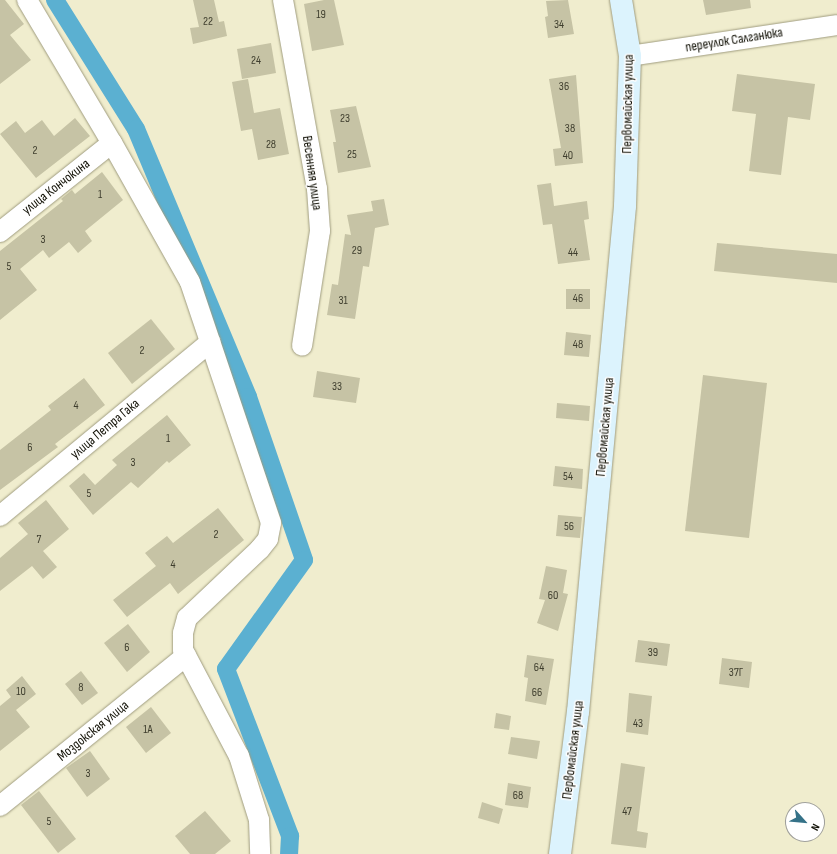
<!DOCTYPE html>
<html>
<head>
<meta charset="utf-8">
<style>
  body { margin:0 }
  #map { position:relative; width:837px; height:854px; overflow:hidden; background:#f0edce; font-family:"Sofia Sans Condensed",sans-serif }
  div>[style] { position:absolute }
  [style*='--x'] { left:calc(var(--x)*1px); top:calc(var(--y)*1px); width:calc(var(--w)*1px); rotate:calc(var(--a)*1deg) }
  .canal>* { height:18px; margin:-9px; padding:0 9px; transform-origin:9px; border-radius:9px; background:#5bb0d1 }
  .building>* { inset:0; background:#c6c3a5 }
  .roads { filter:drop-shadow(0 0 1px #9f9c7f) drop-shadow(0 0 1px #9f9c7f) }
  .street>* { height:20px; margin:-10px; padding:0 10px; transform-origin:10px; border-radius:10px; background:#fff }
  .secondary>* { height:22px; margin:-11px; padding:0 11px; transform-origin:11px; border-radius:11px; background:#dcf3fd }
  span { translate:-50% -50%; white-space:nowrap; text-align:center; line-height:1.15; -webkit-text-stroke:3px #fff; paint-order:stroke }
  .number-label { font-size:12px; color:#3f3e2e }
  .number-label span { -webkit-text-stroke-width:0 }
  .street-label { font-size:14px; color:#121106 }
  .north { position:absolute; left:785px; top:802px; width:40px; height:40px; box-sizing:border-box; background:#fff; border:1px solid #a0a09b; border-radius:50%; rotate:117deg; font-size:11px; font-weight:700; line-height:16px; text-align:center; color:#121106 }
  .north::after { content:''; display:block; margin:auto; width:14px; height:18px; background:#357288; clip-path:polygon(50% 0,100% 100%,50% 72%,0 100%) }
</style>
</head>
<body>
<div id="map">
  <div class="canal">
    <i style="--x:55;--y:0;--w:152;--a:57.9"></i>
    <i style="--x:136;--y:129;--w:290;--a:67.3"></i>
    <i style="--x:248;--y:397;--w:172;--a:71"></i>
    <i style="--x:304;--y:560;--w:134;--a:125.6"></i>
    <i style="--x:226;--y:669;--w:179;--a:69"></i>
    <i style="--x:290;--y:836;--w:18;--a:93"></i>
  </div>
  <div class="building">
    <i style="clip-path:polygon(0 0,5px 0,24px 24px,10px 35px,31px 60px,0 84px)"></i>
    <i style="clip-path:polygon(193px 0,214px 0,219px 22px,224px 21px,227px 36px,193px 44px,190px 28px,199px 27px)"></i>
    <i style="clip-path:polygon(324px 0,334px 0,344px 45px,312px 51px,304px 4px)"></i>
    <i style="clip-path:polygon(568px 0,574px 34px,548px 38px,545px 17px,548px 16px,546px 1px)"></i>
    <i style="clip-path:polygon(703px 0,750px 0,751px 8px,706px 15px)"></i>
    <i style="clip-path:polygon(271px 43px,276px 73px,242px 79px,237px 49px)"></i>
    <i style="clip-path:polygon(737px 74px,815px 84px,810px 120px,788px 117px,781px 175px,749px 171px,756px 114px,732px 111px)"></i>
    <i style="clip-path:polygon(576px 75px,583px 163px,555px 166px,553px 149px,561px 148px,549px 79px)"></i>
    <i style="clip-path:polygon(248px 79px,254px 113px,280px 108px,289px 154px,258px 160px,252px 129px,241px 131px,232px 82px)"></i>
    <i style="clip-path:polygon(356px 106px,371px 167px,338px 173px,333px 142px,336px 142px,330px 110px)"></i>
    <i style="clip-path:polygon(75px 118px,90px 136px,36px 178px,0 134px,16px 121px,25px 133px,42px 120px,54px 136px)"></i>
    <i style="clip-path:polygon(102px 172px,123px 200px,85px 231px,92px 241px,78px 253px,69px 242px,49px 258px,43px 250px,20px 269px,37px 290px,0 320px,0 251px,63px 201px,61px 199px,72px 190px,75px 194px)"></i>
    <i style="clip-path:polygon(551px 183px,554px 206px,587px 201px,589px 219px,584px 220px,590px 260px,558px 264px,552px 224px,543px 225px,537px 185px)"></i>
    <i style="clip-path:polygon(384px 199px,389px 225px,375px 228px,369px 267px,363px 266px,355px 319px,327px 315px,332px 284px,338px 285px,345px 234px,351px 235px,347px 215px,373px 211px,371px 201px)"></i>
    <i style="clip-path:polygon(717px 243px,837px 254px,837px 283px,714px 271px)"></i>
    <i style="clip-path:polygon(566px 289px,590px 289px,590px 309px,566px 309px)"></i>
    <i style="clip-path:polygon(151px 319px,175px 349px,132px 384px,108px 353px)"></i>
    <i style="clip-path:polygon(566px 332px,591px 335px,589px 357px,564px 355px)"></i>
    <i style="clip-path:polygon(317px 371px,360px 378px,356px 403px,313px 397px)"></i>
    <i style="clip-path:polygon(703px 375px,767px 383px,749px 538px,685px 531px)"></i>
    <i style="clip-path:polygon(84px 378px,105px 405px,55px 444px,58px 447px,0 490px,0 450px,51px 410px,48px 406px)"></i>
    <i style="clip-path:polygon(557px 403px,590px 406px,589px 421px,556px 418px)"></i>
    <i style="clip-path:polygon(167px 415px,191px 445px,169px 463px,167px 461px,138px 488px,131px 482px,93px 515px,69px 486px,84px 473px,95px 485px,117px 465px,112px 460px)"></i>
    <i style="clip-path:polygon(555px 466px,583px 469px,582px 489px,553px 486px)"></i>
    <i style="clip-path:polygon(46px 500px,69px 529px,43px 551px,57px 567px,43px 579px,32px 566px,0 591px,0 558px,28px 534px,18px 523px)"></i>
    <i style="clip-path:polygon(218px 508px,244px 540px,178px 594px,170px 583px,127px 617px,113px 600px,156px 566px,145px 553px,167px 536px,173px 543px)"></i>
    <i style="clip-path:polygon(558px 515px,582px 517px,580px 538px,556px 536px)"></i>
    <i style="clip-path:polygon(546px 566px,567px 570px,563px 593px,568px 594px,558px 631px,537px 623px,545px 600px,539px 599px)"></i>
    <i style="clip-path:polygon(128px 624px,150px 652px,127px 672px,104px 643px)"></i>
    <i style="clip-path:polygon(638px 640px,670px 644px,667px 666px,635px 662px)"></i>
    <i style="clip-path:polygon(527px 655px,554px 659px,546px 705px,525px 701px,528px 678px,524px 677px)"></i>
    <i style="clip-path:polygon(722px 658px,752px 662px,749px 688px,719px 684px)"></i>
    <i style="clip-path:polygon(81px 671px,98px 693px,82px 705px,65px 684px)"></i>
    <i style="clip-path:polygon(22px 676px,36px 694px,16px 710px,30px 727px,0 751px,0 706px,11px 697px,6px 690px)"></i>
    <i style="clip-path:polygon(629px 693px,652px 696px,648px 735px,626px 732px)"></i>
    <i style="clip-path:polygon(151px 707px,171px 733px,146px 753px,126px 727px)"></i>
    <i style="clip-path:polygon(496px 713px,511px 716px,509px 730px,494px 728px)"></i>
    <i style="clip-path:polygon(511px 737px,540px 741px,537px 759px,508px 754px)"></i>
    <i style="clip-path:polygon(90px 751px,110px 779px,87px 797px,66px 768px)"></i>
    <i style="clip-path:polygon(621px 763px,645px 767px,637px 831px,648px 833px,646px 848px,611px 844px)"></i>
    <i style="clip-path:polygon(508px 783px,531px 787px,528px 808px,505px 805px)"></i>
    <i style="clip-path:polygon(39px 791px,76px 839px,58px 853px,21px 805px)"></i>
    <i style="clip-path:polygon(482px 802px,503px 809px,499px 824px,478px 818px)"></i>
    <i style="clip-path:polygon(205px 811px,231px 841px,215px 854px,190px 854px,175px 836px)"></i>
  </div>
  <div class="roads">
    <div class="street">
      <i style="--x:27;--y:0;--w:166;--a:59.3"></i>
      <i style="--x:112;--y:143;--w:159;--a:60.7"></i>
      <i style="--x:190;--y:282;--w:254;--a:71.4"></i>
      <i style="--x:271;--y:523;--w:16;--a:101"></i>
      <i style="--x:268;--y:539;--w:13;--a:129"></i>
      <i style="--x:260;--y:549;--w:100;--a:136.6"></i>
      <i style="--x:187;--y:618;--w:16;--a:105"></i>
      <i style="--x:183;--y:633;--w:17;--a:90"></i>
      <i style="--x:183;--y:650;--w:120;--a:62.2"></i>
      <i style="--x:239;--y:756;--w:67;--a:72.6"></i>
      <i style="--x:259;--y:820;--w:34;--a:88"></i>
      <i style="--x:283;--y:0;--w:192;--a:79.8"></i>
      <i style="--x:317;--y:189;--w:42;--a:85.9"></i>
      <i style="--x:320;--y:231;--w:116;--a:98.9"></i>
      <i style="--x:630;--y:56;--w:209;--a:-8.5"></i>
      <i style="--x:0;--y:232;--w:143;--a:-38.5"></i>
      <i style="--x:0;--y:516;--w:273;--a:-39.6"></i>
      <i style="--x:0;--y:806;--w:239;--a:-38.9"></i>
    </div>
    <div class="secondary">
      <i style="--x:560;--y:854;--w:143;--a:-82.8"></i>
      <i style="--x:578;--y:712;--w:508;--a:-84.69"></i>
      <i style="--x:625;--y:206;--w:150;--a:-88.1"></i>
      <i style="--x:630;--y:56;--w:57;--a:-99.1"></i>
    </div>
  </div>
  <div class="number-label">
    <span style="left:321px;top:15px">19</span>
    <span style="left:208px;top:22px">22</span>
    <span style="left:559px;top:25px">34</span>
    <span style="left:256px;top:61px">24</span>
    <span style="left:564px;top:87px">36</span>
    <span style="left:345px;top:119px">23</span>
    <span style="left:570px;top:129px">38</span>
    <span style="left:271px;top:145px">28</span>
    <span style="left:35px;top:151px">2</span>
    <span style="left:352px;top:155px">25</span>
    <span style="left:568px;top:156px">40</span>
    <span style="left:100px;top:195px">1</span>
    <span style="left:43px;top:240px">3</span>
    <span style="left:357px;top:251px">29</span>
    <span style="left:573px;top:253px">44</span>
    <span style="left:9px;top:267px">5</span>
    <span style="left:578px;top:299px">46</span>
    <span style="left:343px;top:301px">31</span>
    <span style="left:578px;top:345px">48</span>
    <span style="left:142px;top:351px">2</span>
    <span style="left:337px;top:387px">33</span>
    <span style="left:76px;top:406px">4</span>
    <span style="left:168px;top:439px">1</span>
    <span style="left:30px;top:448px">6</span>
    <span style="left:133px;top:463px">3</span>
    <span style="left:568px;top:477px">54</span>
    <span style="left:89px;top:494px">5</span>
    <span style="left:569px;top:527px">56</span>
    <span style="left:216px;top:535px">2</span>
    <span style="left:39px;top:540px">7</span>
    <span style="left:173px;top:565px">4</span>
    <span style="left:553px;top:596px">60</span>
    <span style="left:127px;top:648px">6</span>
    <span style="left:653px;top:653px">39</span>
    <span style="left:539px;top:668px">64</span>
    <span style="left:736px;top:673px">37Г</span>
    <span style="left:81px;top:688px">8</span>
    <span style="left:21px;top:692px">10</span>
    <span style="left:537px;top:693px">66</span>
    <span style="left:638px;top:724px">43</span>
    <span style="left:148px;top:730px">1А</span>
    <span style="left:88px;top:774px">3</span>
    <span style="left:518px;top:796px">68</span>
    <span style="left:627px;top:812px">47</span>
    <span style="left:49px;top:822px">5</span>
  </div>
  <div class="street-label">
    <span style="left:734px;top:40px;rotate:-9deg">переулок Салганюка</span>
    <span style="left:628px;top:104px;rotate:-89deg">Первомайская улица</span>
    <span style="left:312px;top:173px;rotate:82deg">Весенняя улица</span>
    <span style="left:56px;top:187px;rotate:-38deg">улица Кончокина</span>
    <span style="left:605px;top:427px;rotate:-85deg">Первомайская улица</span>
    <span style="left:105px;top:429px;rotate:-40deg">улица Петра Гака</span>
    <span style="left:93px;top:731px;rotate:-39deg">Моздокская улица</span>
    <span style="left:573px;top:750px;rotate:-83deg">Первомайская улица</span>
  </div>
  <div class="north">N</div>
</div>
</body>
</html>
